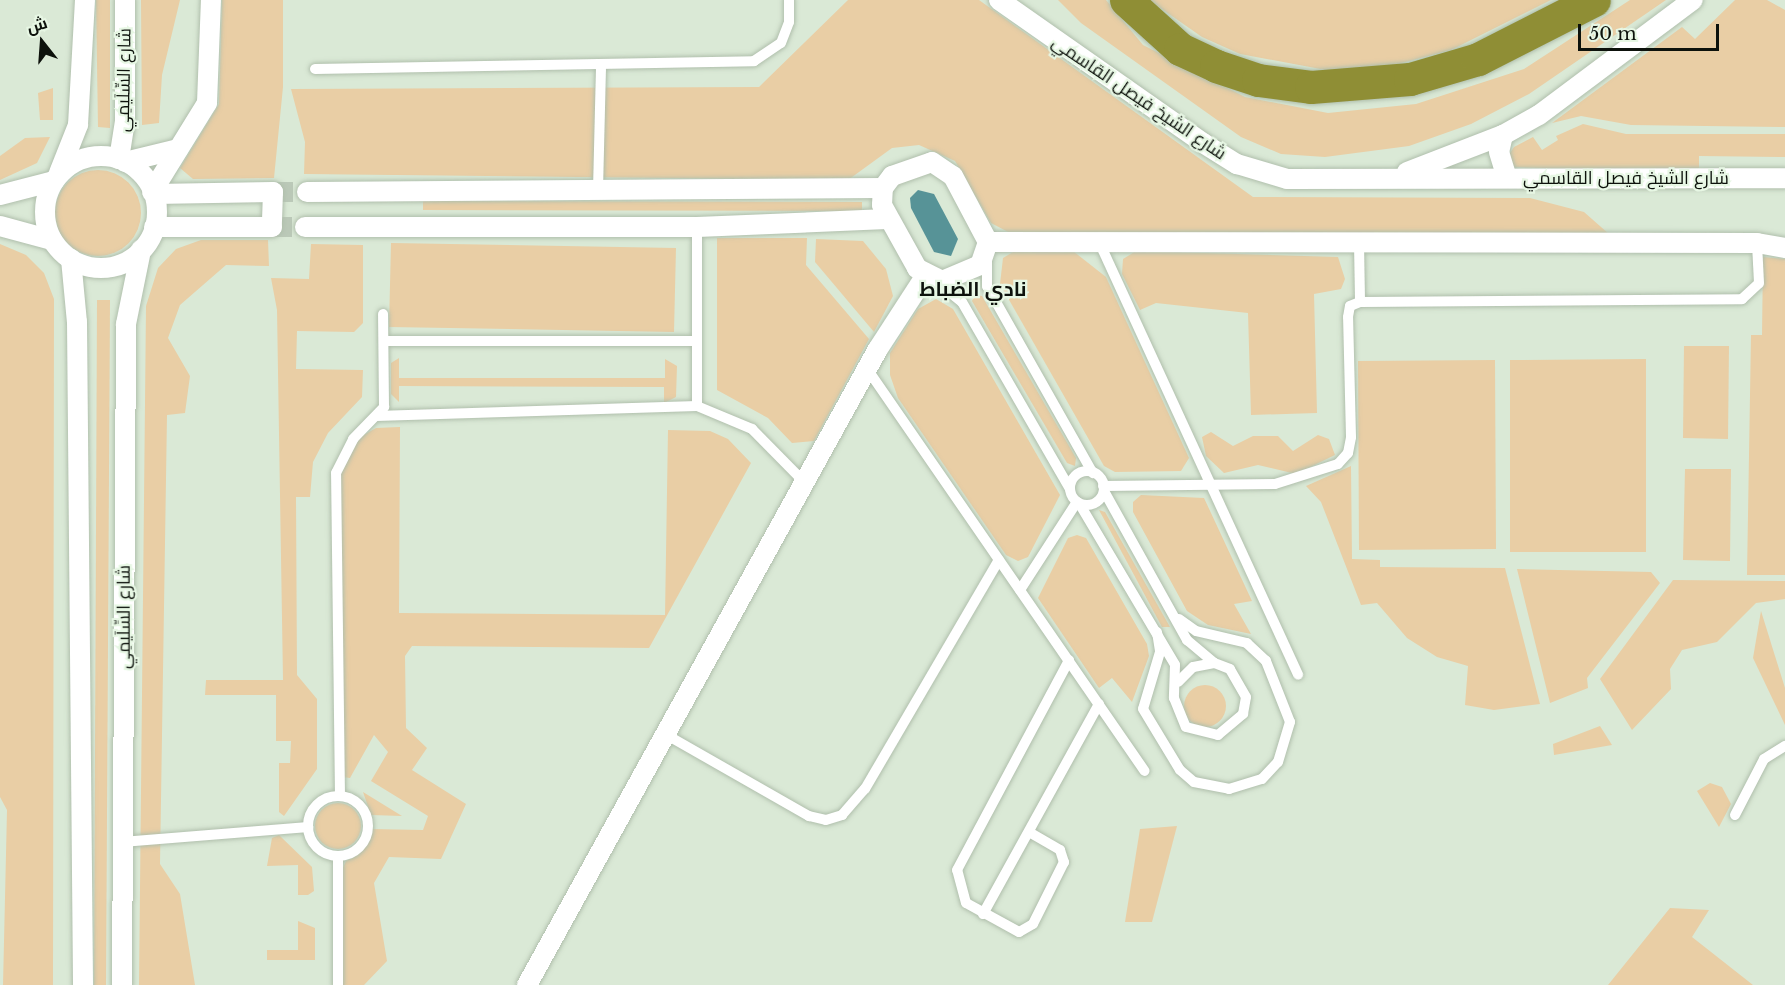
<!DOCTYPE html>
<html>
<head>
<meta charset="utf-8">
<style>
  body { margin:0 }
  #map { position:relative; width:1785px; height:985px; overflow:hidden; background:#dae9d6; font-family:"Libre Baskerville",Cairo,serif }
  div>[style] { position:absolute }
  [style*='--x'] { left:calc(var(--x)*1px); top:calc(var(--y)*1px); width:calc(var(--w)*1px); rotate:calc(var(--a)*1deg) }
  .green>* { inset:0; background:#e9cea5 }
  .round { border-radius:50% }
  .water>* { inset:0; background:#579397 }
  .street-tunnel>* { height:20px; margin-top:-10px; transform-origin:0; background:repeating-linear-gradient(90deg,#bbc9b8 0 20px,transparent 0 30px) }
  .roads { filter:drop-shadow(0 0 2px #b0bfac) drop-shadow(0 0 2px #b0bfac) }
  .lane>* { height:10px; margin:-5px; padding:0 5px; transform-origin:5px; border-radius:5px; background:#fff }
  .lane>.ring { margin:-5px; padding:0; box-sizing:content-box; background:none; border:10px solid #fff; border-radius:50% }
  .street>* { height:20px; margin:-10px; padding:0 10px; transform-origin:10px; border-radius:10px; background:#fff }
  .street>.ring { margin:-10px; padding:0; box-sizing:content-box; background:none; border:20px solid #fff; border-radius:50% }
  .highway>* { height:33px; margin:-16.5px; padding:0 16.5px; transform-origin:16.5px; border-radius:16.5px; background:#8f8e35 }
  span { translate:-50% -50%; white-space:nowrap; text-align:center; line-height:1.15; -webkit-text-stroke:4.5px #e7f7e4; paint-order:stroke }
  .street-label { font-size:18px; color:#0d120c }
  .neighbourhood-label { font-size:20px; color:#0d120c; font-weight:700 }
  .north { position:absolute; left:12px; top:12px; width:60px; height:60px; -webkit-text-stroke:4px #e7f7e4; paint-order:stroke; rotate:343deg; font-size:16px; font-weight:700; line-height:24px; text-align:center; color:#0d120c }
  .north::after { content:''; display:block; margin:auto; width:21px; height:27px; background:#0d120c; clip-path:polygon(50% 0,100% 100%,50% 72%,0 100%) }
  .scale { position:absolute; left:1578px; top:24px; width:141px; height:27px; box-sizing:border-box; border:3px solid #0d120c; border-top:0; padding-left:8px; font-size:18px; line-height:21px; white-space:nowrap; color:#0d120c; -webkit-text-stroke:4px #e7f7e4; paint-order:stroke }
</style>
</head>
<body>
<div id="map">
  <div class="green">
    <i style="clip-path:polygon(96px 0,110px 0,110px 128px,98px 127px)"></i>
    <i style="clip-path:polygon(141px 0,180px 0,162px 75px,159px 123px,142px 125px)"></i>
    <i style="clip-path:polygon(222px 0,283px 0,283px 87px,274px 178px,193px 179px,180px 168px,219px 104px)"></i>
    <i style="clip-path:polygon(848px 0,979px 0,1253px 197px,1530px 198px,1584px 212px,1609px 234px,1012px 234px,991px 223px,955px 161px,919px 145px,892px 148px,848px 180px,304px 174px,305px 142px,291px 89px,759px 87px)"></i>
    <i style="clip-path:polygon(1058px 0,1106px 0,1143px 45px,1245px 97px,1328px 113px,1416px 104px,1524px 69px,1630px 0,1666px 0,1529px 94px,1471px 124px,1409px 146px,1325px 157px,1281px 154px,1241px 137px,1081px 23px)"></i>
    <i style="clip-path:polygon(1149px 0,1551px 0,1451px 50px,1390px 66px,1331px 71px,1240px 54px,1202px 37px)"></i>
    <i style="clip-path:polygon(1735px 0,1767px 0,1785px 10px,1785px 127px,1631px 125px,1581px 116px,1552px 123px,1682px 27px,1695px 39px)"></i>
    <i style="clip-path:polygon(53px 88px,53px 120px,40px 120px,38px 93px)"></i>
    <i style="clip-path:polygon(1583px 124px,1626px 134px,1785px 134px,1785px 157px,1699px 156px,1699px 173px,1512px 167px,1508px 156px,1514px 147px,1533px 137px,1542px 150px,1558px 140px,1556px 136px)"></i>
    <i style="clip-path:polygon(50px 137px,37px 163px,0 180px,0 156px,25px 138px)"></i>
    <i class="round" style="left:55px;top:170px;width:86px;height:86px"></i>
    <i style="clip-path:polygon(423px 201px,862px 202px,862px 211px,423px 210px)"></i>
    <i style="clip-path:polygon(717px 238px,807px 238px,806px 265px,869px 339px,814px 441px,792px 443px,768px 418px,717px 390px)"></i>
    <i style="clip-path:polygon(816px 239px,863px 241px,886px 269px,893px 296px,874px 332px,815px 262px)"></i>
    <i style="clip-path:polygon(201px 240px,268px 240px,269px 266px,226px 265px,180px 305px,168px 338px,190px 376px,185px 413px,167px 415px,160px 864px,180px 894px,195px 985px,139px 985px,146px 306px,158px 268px,176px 249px)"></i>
    <i style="clip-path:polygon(391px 243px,676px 248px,674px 332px,389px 327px)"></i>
    <i style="clip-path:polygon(0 244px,26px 255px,44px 273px,54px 299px,53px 985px,3px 985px,7px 810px,0 797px)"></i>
    <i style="clip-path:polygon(311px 244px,363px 245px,363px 323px,354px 332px,297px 331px,296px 369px,363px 370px,362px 397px,328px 433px,313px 462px,310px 497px,296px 497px,297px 675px,317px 699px,317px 769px,284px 816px,279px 812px,279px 763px,290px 763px,291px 741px,276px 741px,276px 695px,205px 695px,206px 680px,283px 680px,277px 310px,271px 278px,309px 279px)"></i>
    <i style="clip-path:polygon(1073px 251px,1106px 277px,1189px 458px,1181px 471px,1115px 472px,1104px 466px,1000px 284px,1003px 258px,1013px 252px)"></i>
    <i style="clip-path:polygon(1136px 251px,1338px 257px,1345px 279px,1341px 289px,1314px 294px,1317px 413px,1251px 415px,1248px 313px,1156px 303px,1140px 310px,1122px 274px,1123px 259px)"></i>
    <i style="clip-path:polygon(1763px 257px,1785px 259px,1785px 575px,1747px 575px,1751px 335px,1762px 335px)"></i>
    <i style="clip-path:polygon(975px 295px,982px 296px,1076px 458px,1075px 466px,1067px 463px,972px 301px)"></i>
    <i style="clip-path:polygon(936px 299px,953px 309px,1060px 495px,1028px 557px,1018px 561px,1006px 555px,898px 398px,890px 375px,890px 353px,918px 309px)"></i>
    <i style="clip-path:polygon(97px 300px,110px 300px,106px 985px,94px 985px)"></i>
    <i style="clip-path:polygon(1684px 346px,1729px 346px,1728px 439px,1683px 438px)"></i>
    <i style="clip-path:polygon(399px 358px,399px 378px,665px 378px,665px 359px,677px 366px,676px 397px,664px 403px,664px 387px,399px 386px,399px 402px,391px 394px,391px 363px)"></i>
    <i style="clip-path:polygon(1646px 359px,1646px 552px,1510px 552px,1510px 360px)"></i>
    <i style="clip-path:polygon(1495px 360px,1496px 549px,1359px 550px,1358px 361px)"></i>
    <i style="clip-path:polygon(400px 427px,399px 613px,665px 615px,668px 430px,710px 431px,728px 439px,751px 463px,649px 648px,412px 646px,405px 656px,406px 728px,427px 748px,412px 770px,466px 804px,441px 859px,389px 857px,374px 883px,387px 961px,364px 985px,341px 985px,340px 875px,346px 861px,358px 855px,370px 829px,423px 830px,428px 816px,371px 781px,388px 752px,374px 735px,350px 778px,343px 777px,337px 479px,357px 439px,376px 428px)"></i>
    <i style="clip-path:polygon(1211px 432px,1233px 446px,1253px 436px,1278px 436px,1293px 451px,1318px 435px,1329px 439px,1335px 455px,1296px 474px,1258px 465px,1224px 473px,1206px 456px,1202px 437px)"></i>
    <i style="clip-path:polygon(1351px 466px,1352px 559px,1380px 560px,1380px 567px,1505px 568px,1540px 704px,1494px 710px,1465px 705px,1468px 666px,1437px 657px,1407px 638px,1377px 603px,1361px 605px,1321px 502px,1306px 486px)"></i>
    <i style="clip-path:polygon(1685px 469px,1731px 469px,1730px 561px,1683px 560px)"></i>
    <i style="clip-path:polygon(1141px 495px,1204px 498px,1252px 601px,1234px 604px,1251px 634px,1208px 625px,1187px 611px,1133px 512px,1133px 502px)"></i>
    <i style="clip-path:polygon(1099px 510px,1105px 512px,1170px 627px,1162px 627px)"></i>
    <i style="clip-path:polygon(1077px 535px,1086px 538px,1147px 644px,1149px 656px,1132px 702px,1112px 678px,1099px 688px,1038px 598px,1068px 538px)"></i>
    <i style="clip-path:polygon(1517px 569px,1651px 572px,1660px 583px,1587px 678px,1588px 688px,1550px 703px)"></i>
    <i style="clip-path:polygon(1673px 580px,1785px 581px,1785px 599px,1756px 603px,1717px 642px,1682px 650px,1670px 669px,1671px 689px,1632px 730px,1600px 679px)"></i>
    <i style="clip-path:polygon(1761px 611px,1785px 688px,1785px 725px,1753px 658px)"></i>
    <i class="round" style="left:1184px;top:685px;width:42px;height:42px"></i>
    <i style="clip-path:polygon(1600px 726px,1612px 745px,1554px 755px,1553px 744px)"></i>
    <i style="clip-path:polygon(1710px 783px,1722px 787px,1731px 804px,1719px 827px,1697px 791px)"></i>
    <i style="clip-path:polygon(363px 792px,402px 816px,371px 815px)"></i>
    <i class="round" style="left:315px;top:803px;width:46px;height:46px"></i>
    <i style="clip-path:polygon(1177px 826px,1152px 922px,1125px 922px,1140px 829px)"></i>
    <i style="clip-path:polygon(279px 835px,312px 867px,314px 891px,308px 895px,298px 895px,298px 865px,267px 866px,272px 838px)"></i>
    <i style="clip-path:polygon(1670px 908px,1709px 910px,1692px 937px,1753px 985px,1608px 985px)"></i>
    <i style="clip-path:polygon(298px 921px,315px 928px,315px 960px,267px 960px,267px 950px,298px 950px)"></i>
  </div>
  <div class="water">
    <i style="clip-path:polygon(918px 190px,934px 194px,958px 239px,951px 256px,934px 252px,911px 208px,910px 198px)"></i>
  </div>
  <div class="street-tunnel">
    <i style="--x:273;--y:192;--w:34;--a:0"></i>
    <i style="--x:272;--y:227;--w:33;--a:0"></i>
  </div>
  <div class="roads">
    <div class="lane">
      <i style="--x:315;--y:69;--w:439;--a:-1"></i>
      <i style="--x:754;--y:61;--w:32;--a:-34"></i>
      <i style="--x:781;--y:43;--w:22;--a:-69"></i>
      <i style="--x:789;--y:22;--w:22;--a:-90"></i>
      <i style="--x:598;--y:190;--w:124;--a:-88.6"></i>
      <i style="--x:697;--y:227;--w:179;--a:90"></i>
      <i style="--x:1359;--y:243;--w:59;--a:89"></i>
      <i style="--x:1360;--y:302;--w:382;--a:-0.4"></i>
      <i style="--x:1742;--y:299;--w:23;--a:-43"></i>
      <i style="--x:1759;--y:283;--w:40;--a:-92.9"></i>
      <i style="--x:1100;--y:244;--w:474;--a:65.3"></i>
      <i style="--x:987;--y:261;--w:25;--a:90"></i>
      <i style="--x:987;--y:286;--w:215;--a:60.5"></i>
      <i style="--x:936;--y:281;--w:33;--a:39"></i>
      <i style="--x:962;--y:302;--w:216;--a:60"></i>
      <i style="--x:384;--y:341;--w:313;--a:0"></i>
      <i style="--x:868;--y:370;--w:487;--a:55.4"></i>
      <i style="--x:376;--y:416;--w:321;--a:-1.8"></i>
      <i style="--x:697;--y:406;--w:60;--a:22.7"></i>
      <i style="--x:752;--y:429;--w:74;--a:45.5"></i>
      <i class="ring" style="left:1070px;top:471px;width:24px;height:24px"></i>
      <i style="--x:1103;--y:486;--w:172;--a:-0.7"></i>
      <i style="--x:1275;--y:484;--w:66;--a:-17.6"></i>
      <i style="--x:1338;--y:464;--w:15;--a:-48"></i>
      <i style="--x:1348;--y:453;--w:16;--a:-79"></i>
      <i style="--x:1351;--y:437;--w:120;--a:-91.4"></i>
      <i style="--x:1348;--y:317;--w:11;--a:-80"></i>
      <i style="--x:1350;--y:306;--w:11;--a:-22"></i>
      <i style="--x:1104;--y:491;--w:171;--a:60.9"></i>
      <i style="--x:1187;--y:640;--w:35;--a:40"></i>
      <i style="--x:1079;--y:503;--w:188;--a:59.3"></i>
      <i style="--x:1175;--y:665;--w:33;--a:92"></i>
      <i style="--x:1174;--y:698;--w:31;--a:68"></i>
      <i style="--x:1186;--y:727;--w:33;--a:14"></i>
      <i style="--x:1218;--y:735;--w:33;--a:-40"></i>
      <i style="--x:1243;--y:714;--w:17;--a:-80"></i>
      <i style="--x:1246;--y:697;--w:32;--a:-120"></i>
      <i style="--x:1230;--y:669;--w:17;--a:-159"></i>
      <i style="--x:1214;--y:663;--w:21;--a:169"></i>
      <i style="--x:1193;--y:667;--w:21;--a:135"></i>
      <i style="--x:1020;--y:590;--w:105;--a:-57.1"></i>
      <i style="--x:1157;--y:632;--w:20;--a:81"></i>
      <i style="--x:1160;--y:652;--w:59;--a:106.6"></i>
      <i style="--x:1143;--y:709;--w:71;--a:58.8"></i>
      <i style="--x:1180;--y:770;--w:18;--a:41"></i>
      <i style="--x:1194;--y:782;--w:36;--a:11"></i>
      <i style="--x:1229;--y:789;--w:34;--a:-17"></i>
      <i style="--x:1262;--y:779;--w:23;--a:-47"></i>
      <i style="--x:1278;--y:762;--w:42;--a:-73.3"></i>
      <i style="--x:1290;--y:722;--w:66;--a:-111.5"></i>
      <i style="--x:1266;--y:661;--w:26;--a:-137"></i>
      <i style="--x:1247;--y:643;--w:52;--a:-166.8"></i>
      <i style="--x:1196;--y:631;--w:21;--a:-145"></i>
      <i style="--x:665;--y:734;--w:166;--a:29.7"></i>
      <i style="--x:809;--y:816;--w:17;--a:13"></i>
      <i style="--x:826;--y:820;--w:17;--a:-17"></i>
      <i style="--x:842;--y:815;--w:35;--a:-49"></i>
      <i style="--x:865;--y:789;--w:265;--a:-59.7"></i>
      <i style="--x:340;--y:796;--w:323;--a:-90.7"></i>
      <i style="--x:336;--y:473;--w:38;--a:-63"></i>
      <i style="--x:353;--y:439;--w:45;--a:-45.9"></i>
      <i style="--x:384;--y:407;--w:93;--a:-90.6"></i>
      <i class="ring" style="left:308px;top:796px;width:50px;height:50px"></i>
      <i style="--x:1735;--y:815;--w:63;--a:-62.6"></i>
      <i style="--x:1764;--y:759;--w:25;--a:-32"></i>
      <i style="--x:1029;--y:832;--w:36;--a:30"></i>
      <i style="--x:1060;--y:850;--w:13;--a:72"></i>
      <i style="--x:1064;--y:862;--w:69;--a:116.6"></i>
      <i style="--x:1033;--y:924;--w:16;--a:150"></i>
      <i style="--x:1019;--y:932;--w:60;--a:-151.3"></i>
      <i style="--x:966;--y:903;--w:34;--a:-105"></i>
      <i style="--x:957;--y:870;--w:238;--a:-61.9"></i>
      <i style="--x:122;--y:842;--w:187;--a:-4.6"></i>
      <i style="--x:338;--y:856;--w:129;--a:90"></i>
      <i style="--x:983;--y:914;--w:240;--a:-61.1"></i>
    </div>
    <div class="street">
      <i style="--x:999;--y:0;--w:249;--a:35"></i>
      <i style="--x:1203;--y:143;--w:40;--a:32"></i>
      <i style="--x:1237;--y:164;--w:52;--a:16.7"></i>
      <i style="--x:1287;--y:179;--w:498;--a:-0.1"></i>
      <i style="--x:1503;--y:135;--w:17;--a:103"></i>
      <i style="--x:1499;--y:152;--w:27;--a:73"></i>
      <i class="ring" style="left:45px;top:156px;width:92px;height:92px"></i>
      <i style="--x:119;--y:159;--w:39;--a:-81"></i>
      <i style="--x:125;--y:120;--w:120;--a:-90"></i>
      <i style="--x:125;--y:162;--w:55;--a:-13.8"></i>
      <i style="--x:932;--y:162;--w:25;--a:34"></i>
      <i style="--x:953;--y:176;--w:75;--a:62.1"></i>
      <i style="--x:988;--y:242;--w:24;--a:109"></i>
      <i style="--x:980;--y:265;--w:41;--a:157.2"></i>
      <i style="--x:942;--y:281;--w:28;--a:-153"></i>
      <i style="--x:917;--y:268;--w:72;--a:-119.1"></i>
      <i style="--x:882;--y:205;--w:17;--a:-87"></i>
      <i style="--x:883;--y:188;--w:15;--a:-53"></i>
      <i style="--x:892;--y:176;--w:42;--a:-19.3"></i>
      <i style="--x:1407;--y:172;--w:103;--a:-21.1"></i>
      <i style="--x:1503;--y:135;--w:41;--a:-29.1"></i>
      <i style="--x:1539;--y:115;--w:192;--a:-36.8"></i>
      <i style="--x:59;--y:173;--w:52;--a:-68.4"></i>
      <i style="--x:78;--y:125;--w:125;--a:-86.8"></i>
      <i style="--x:152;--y:192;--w:105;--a:-58.3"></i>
      <i style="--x:207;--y:103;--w:103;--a:-87.8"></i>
      <i style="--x:307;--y:192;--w:576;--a:-0.4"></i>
      <i style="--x:154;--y:194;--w:119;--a:-1"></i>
      <i style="--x:273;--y:192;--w:35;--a:92"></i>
      <i style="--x:272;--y:227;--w:118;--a:180"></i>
      <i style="--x:0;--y:195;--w:56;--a:-14.5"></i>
      <i style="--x:0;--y:226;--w:54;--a:15.1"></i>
      <i style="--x:305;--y:227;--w:392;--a:0"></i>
      <i style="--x:697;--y:227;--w:190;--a:-2.4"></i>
      <i style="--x:988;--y:242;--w:769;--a:0.07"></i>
      <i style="--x:1757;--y:243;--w:28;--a:10"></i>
      <i style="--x:71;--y:259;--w:63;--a:84.6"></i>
      <i style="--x:77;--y:322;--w:663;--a:89.48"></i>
      <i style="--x:122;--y:985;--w:661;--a:-89.65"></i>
      <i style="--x:126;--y:324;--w:76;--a:-78.5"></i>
      <i style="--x:527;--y:985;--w:726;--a:-61.11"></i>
      <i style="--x:878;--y:349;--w:88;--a:-57"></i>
    </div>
    <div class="highway">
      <i style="--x:1126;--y:0;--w:73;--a:42.2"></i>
      <i style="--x:1180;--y:49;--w:40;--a:25"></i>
      <i style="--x:1216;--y:66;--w:44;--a:18.4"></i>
      <i style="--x:1258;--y:80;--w:53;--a:7.5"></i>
      <i style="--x:1311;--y:87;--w:99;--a:-4.6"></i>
      <i style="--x:1410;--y:79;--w:71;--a:-16.4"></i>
      <i style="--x:1478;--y:59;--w:130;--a:-27"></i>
    </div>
  </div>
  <div class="street-label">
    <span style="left:124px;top:80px;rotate:-89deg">شارع السِّلَيمِي</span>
    <span style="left:1139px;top:98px;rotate:34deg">شارع الشيخ فيصل القاسمي</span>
    <span style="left:1626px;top:178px">شارع الشيخ فيصل القاسمي</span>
    <span style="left:124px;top:617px;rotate:-90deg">شارع السِّلَيمِي</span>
  </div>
  <div class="neighbourhood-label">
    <span style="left:973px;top:289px">نادي الضباط</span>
  </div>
  <div class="north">ش</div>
  <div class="scale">50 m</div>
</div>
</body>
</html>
